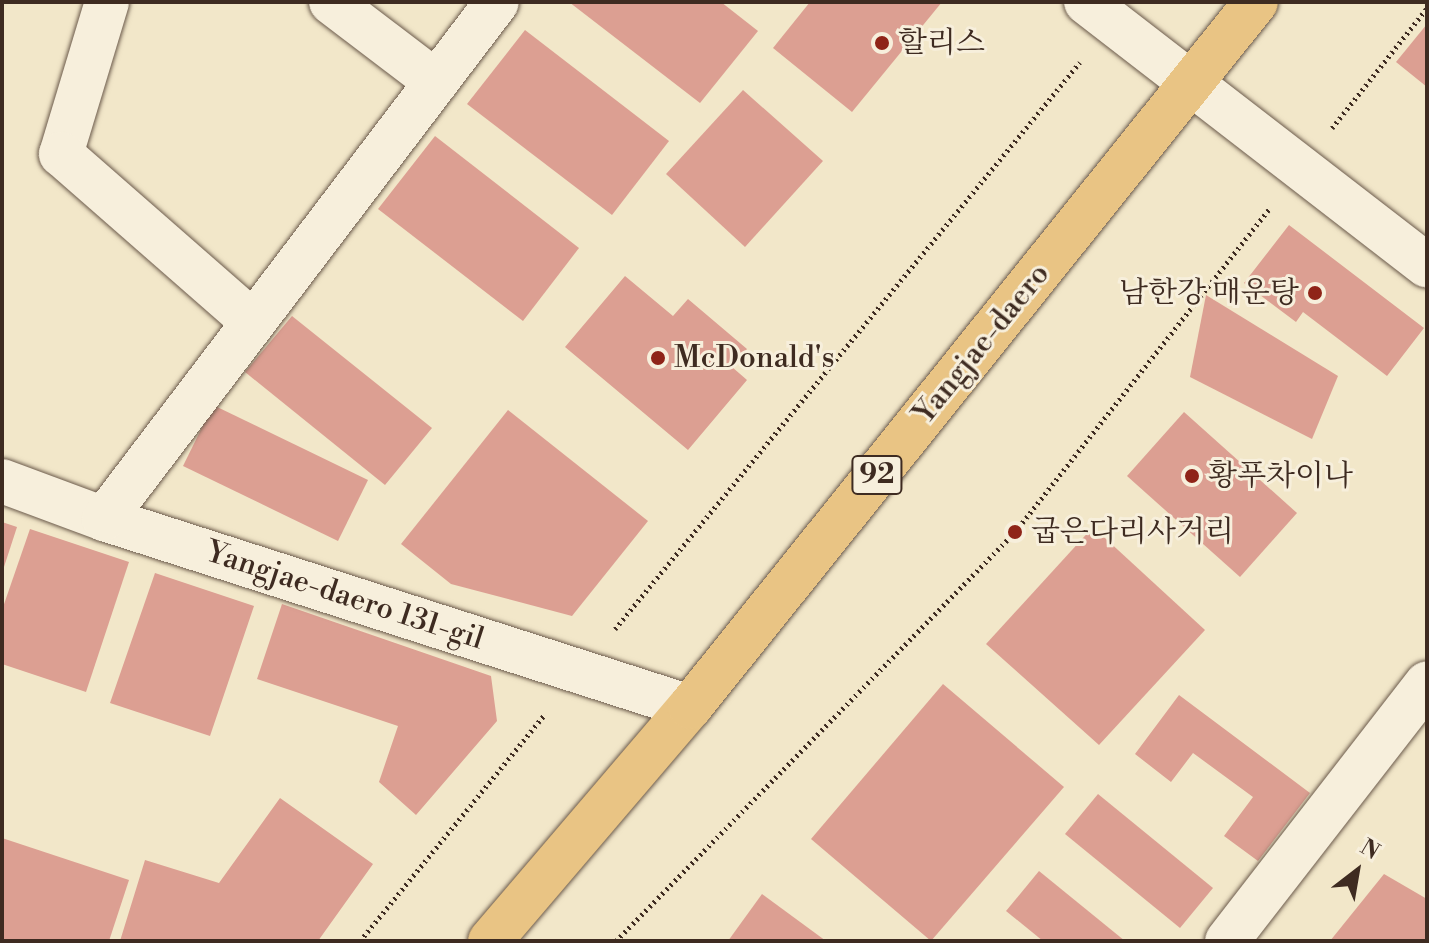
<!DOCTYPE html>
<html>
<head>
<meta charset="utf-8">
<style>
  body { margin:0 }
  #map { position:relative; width:1429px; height:943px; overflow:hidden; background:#f2e7c9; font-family:"Libre Bodoni","Noto Serif KR",serif }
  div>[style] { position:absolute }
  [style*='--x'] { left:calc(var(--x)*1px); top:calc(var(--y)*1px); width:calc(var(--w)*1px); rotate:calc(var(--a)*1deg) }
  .building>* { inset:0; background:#dc9f92 }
  .path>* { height:5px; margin-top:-2.5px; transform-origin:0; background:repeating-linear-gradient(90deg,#3e2b21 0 2px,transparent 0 6px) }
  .roads { filter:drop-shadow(0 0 2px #6b5a4b) drop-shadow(0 0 2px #6b5a4b) }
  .minor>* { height:44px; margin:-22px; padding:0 22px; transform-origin:22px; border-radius:22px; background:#f7efdc }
  .primary>* { height:44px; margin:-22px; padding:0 22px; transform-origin:22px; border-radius:22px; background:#e9c484 }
  .dots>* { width:22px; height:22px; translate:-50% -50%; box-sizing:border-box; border:4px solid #f7efdc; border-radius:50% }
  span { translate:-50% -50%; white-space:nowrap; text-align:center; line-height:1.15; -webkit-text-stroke:6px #f7efdc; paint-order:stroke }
  .shield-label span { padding:2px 6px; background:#f7efdc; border:2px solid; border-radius:6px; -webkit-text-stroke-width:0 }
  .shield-label { font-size:28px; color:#3e2b21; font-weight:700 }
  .poi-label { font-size:30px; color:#3e2b21 }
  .left { translate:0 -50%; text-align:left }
  .right { translate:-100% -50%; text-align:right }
  .street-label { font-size:30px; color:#3e2b21 }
  .frame { position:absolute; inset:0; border:4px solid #3e2b21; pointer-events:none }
  .north { position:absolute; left:1317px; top:831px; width:80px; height:80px; -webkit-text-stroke:6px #f7efdc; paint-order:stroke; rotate:31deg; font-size:22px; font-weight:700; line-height:32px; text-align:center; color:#3e2b21 }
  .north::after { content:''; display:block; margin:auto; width:28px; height:36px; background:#3e2b21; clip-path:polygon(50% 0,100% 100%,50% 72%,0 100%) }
</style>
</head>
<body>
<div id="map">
  <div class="building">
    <i style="clip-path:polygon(569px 2px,721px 2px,758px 31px,700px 103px)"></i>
    <i style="clip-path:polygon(810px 2px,942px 2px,852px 112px,773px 48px)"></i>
    <i style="clip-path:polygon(1427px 24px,1427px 87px,1396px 62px)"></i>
    <i style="clip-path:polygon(525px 30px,669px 141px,612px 215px,467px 104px)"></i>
    <i style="clip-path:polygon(743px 90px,823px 161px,745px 247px,666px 174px)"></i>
    <i style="clip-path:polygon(435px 136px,579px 248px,523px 321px,378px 209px)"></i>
    <i style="clip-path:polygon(1289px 225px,1424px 328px,1387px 376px,1303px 312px,1296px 322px,1244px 283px)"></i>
    <i style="clip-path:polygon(625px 276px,673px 316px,688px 299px,747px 349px,732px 367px,747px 380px,688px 450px,565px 347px)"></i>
    <i style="clip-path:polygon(1206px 295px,1338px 376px,1312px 439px,1190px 377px)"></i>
    <i style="clip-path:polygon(292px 316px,432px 428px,385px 485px,245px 372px)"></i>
    <i style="clip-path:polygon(213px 405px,368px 480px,338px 541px,183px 466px)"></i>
    <i style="clip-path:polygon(508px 410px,648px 521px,572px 616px,451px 584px,401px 544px)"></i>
    <i style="clip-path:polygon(1184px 412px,1297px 513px,1240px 577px,1127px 476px)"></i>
    <i style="clip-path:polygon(2px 522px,17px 527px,3px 570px,2px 570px)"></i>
    <i style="clip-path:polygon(1093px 527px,1205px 630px,1099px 745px,986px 644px)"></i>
    <i style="clip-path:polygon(30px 529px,129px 562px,86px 692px,2px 664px,2px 610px)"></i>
    <i style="clip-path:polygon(155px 573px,254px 606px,210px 736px,110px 703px)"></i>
    <i style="clip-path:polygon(282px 604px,491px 676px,497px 721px,416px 815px,379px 782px,398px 726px,257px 679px)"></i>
    <i style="clip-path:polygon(943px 684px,1064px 787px,931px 941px,811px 839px)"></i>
    <i style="clip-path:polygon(1179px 695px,1310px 793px,1258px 861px,1224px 836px,1253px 797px,1193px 753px,1171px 782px,1135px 754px)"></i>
    <i style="clip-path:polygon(1098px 794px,1213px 888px,1180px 928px,1065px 834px)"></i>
    <i style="clip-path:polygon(280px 798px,373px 864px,318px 941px,120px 941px,145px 860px,219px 883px)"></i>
    <i style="clip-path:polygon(2px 838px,129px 880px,109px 941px,2px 941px)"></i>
    <i style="clip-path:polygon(1039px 871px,1125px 941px,1043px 941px,1006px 911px)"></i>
    <i style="clip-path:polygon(1384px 874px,1427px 899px,1427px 941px,1330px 941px)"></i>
    <i style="clip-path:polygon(762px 894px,826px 941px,728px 941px)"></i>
  </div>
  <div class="path">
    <i style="--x:1332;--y:128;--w:153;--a:-51.6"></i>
    <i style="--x:615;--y:629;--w:733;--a:-50.64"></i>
    <i style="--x:360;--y:941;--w:293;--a:-50.8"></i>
    <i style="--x:616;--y:941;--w:571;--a:-45.71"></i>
    <i style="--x:1015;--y:532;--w:411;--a:-51.8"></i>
  </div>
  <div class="roads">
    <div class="minor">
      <i style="--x:107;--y:2;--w:159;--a:106.8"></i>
      <i style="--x:61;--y:154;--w:255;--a:41.2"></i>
      <i style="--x:331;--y:2;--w:132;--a:37.3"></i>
      <i style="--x:1086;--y:2;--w:431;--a:37.7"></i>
      <i style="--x:2;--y:481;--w:109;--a:20.4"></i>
      <i style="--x:104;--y:519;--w:615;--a:17.79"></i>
      <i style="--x:104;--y:519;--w:649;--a:-52.76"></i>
      <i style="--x:1227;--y:941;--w:326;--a:-52.2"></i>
    </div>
    <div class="primary">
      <i style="--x:490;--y:941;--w:308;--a:-49.5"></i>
      <i style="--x:690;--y:707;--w:904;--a:-51.24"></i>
    </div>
  </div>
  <div class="dots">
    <i style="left:882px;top:43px;background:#8f2418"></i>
    <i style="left:1315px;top:293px;background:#8f2418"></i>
    <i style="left:658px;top:358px;background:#8f2418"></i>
    <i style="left:1192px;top:476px;background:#8f2418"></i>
    <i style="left:1015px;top:532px;background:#8f2418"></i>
  </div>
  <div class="shield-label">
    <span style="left:877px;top:475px">92</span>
  </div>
  <div class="poi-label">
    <span class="left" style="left:898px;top:43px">할리스</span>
    <span class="right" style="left:1299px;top:293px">남한강 매운탕</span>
    <span class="left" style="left:674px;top:358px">McDonald's</span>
    <span class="left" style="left:1208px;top:476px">황푸차이나</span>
    <span class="left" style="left:1031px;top:532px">굽은다리사거리</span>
  </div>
  <div class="street-label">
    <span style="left:982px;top:344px;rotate:-51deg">Yangjae-daero</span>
    <span style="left:345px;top:596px;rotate:18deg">Yangjae-daero 131-gil</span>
  </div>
  <div class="frame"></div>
  <div class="north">N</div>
</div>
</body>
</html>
